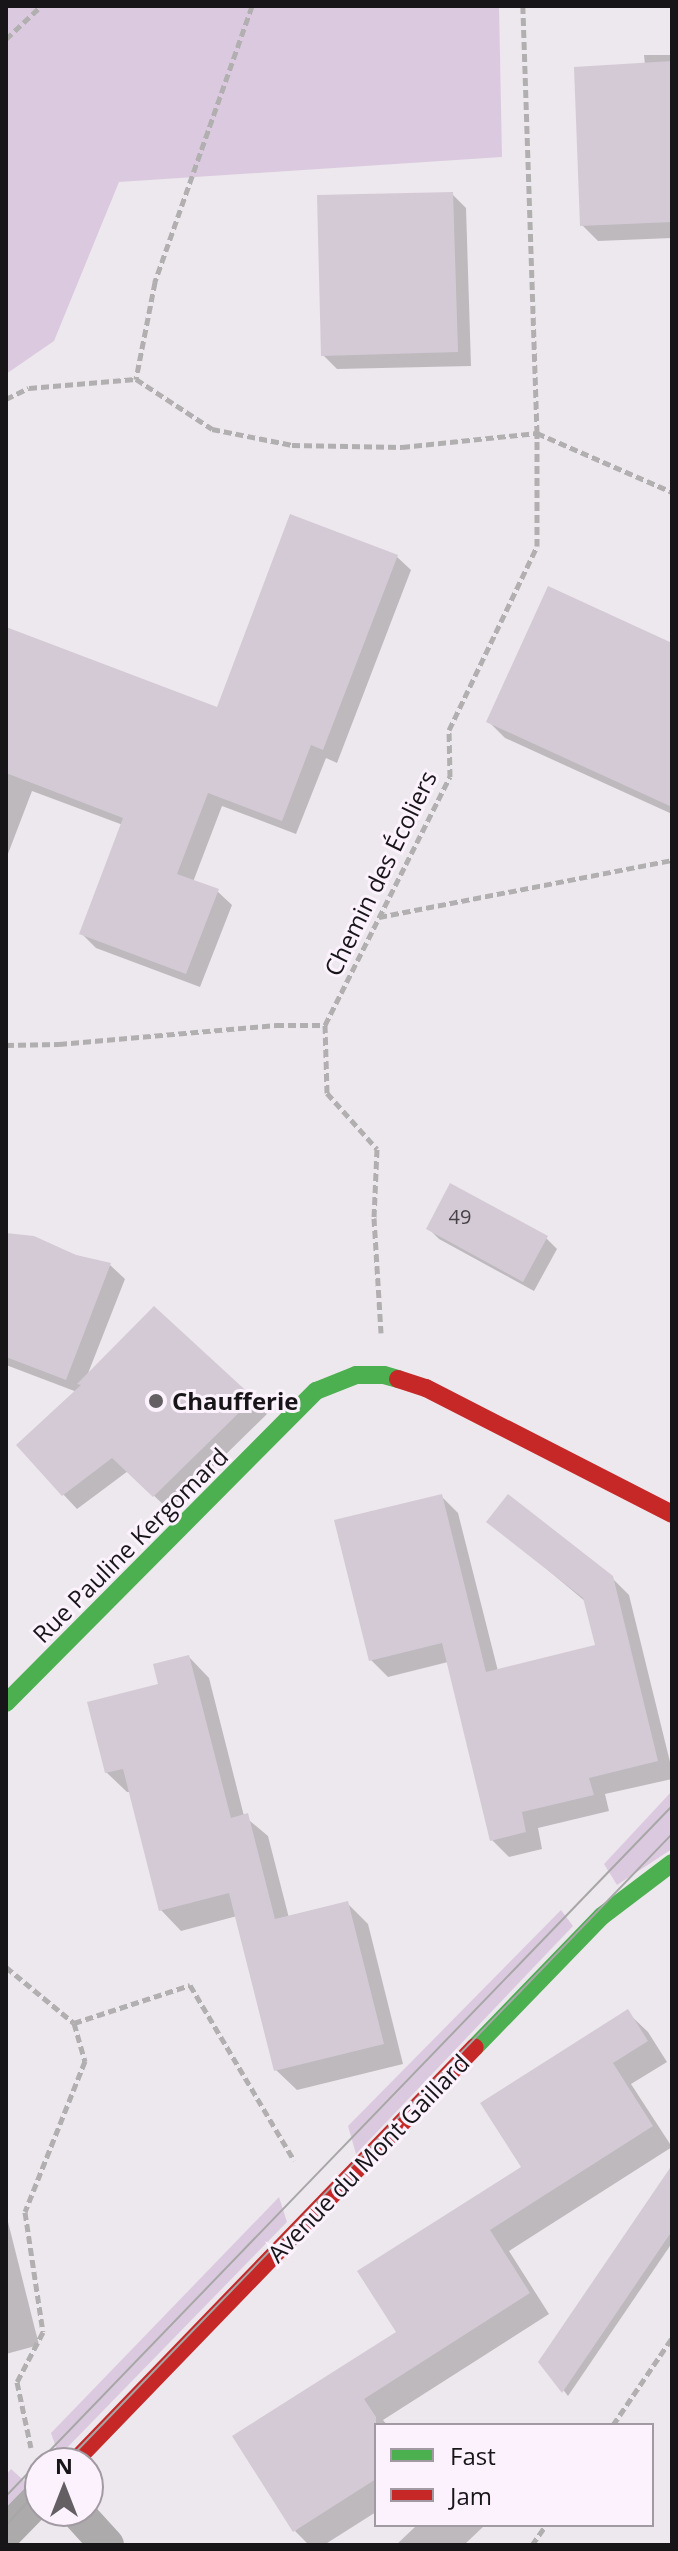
<!DOCTYPE html>
<html>
<head>
<meta charset="utf-8">
<style>
  body { margin:0 }
  #map { position:relative; width:678px; height:2551px; overflow:hidden; background:#ede8ed; font-family:"Open Sans",sans-serif }
  div>[style] { position:absolute }
  [style*='--x'] { left:calc(var(--x)*1px); top:calc(var(--y)*1px); width:calc(var(--w)*1px); rotate:calc(var(--a)*1deg) }
  .green>* { inset:0; background:#dbcadf }
  .shadow>* { inset:0; background:#0003 }
  .building>* { inset:0; background:#d4cad6 }
  .path>* { height:5px; margin-top:-2.5px; transform-origin:0; background:repeating-linear-gradient(90deg,#b2afb1 0 8px,transparent 0 12px) }
  .street>* { height:34px; margin:-17px; padding:0 17px; transform-origin:17px; border-radius:17px; background:#acaaaa }
  .fast>* { height:18px; margin:-9px; padding:0 9px; transform-origin:9px; border-radius:9px; background:#4caf50 }
  .jam>* { height:18px; margin:-9px; padding:0 9px; transform-origin:9px; border-radius:9px; background:#c62828 }
  .tram>* { height:2px; margin:-1px; padding:0 1px; transform-origin:1px; border-radius:1px; background:#a8a7a7 }
  .dots>* { width:22px; height:22px; translate:-50% -50%; box-sizing:border-box; border:4px solid #fcf2fe; border-radius:50% }
  span { translate:-50% -50%; white-space:nowrap; text-align:center; line-height:1.15; -webkit-text-stroke:6px #fcf2fe; paint-order:stroke }
  .number-label { font-size:20px; color:#474248 }
  .number-label span { -webkit-text-stroke-width:0 }
  .street-label { font-size:24px; color:#181519 }
  .poi-label { font-size:24px; color:#181519; font-weight:700 }
  .left { translate:0 -50%; text-align:left }
  .frame { position:absolute; inset:0; border:8px solid #181519; pointer-events:none }
  .legend { position:absolute; left:374px; top:2423px; width:280px; height:104px; box-sizing:border-box; background:#fcf2fe; border:2px solid #a19aa2; margin:0; padding:10px 14px; list-style:none; font-size:24px; color:#181519 }
  .legend li { display:flex; align-items:center; gap:16px; height:40px }
  .legend b { width:40px; border:2px solid #a19aa2 }
  .north { position:absolute; left:24px; top:2447px; width:80px; height:80px; box-sizing:border-box; background:#fcf2fe; border:2px solid #a19aa2; border-radius:50%; rotate:0deg; font-size:22px; font-weight:700; line-height:32px; text-align:center; color:#181519 }
  .north::after { content:''; display:block; margin:auto; width:28px; height:36px; background:#635f63; clip-path:polygon(50% 0,100% 100%,50% 72%,0 100%) }
</style>
</head>
<body>
<div id="map">
  <div class="green">
    <i style="clip-path:polygon(6px 6px,499px 6px,502px 157px,119px 182px,54px 341px,6px 374px)"></i>
    <i style="clip-path:polygon(672px 1791px,672px 1849px,617px 1885px,604px 1864px)"></i>
    <i style="clip-path:polygon(561px 1910px,573px 1926px,356px 2154px,348px 2126px)"></i>
    <i style="clip-path:polygon(279px 2197px,287px 2222px,59px 2456px,51px 2433px)"></i>
    <i style="clip-path:polygon(11px 2469px,31px 2487px,6px 2514px,6px 2475px)"></i>
  </div>
  <div class="shadow">
    <i style="clip-path:polygon(644px 55px,672px 55px,672px 238px,598px 241px,582px 225px,645px 65px)"></i>
    <i style="clip-path:polygon(452px 194px,466px 208px,471px 366px,337px 369px,323px 355px)"></i>
    <i style="clip-path:polygon(396px 556px,411px 570px,337px 763px,326px 758px,296px 834px,222px 806px,193px 882px,217px 891px,232px 905px,200px 987px,96px 948px,82px 934px,123px 825px,32px 791px,6px 859px,6px 629px,218px 710px)"></i>
    <i style="clip-path:polygon(672px 645px,672px 814px,505px 738px,489px 722px)"></i>
    <i style="clip-path:polygon(428px 1228px,546px 1238px,557px 1249px,534px 1291px,439px 1239px)"></i>
    <i style="clip-path:polygon(6px 1235px,110px 1265px,125px 1279px,87px 1376px,154px 1308px,267px 1414px,169px 1510px,128px 1471px,77px 1509px,63px 1494px,77px 1392px,6px 1365px)"></i>
    <i style="clip-path:polygon(441px 1496px,458px 1513px,498px 1671px,597px 1647px,586px 1602px,489px 1521px,612px 1578px,629px 1595px,672px 1770px,672px 1779px,605px 1794px,609px 1811px,538px 1828px,542px 1849px,509px 1857px,492px 1840px,448px 1662px,388px 1677px,371px 1660px)"></i>
    <i style="clip-path:polygon(189px 1657px,209px 1678px,244px 1816px,268px 1836px,289px 1918px,347px 1903px,368px 1924px,403px 2064px,297px 2090px,276px 2070px,237px 1916px,181px 1931px,161px 1910px,131px 1792px,127px 1792px,106px 1772px,161px 1685px)"></i>
    <i style="clip-path:polygon(627px 2012px,648px 2032px,667px 2062px,631px 2084px,672px 2147px,509px 2251px,549px 2314px,383px 2420px,387px 2425px,376px 2425px,376px 2512px,324px 2545px,309px 2545px,295px 2531px,399px 2332px,524px 2167px)"></i>
    <i style="clip-path:polygon(672px 2168px,672px 2243px,568px 2396px,541px 2361px)"></i>
    <i style="clip-path:polygon(6px 2214px,39px 2345px,6px 2354px)"></i>
    <i style="clip-path:polygon(417px 2525px,485px 2525px,464px 2545px,396px 2545px)"></i>
  </div>
  <div class="building">
    <i style="clip-path:polygon(672px 61px,672px 222px,580px 226px,574px 67px)"></i>
    <i style="clip-path:polygon(453px 192px,458px 352px,321px 356px,317px 195px)"></i>
    <i style="clip-path:polygon(290px 514px,398px 555px,323px 750px,311px 745px,282px 821px,208px 793px,177px 874px,219px 889px,186px 974px,79px 934px,123px 818px,6px 773px,6px 627px,217px 707px)"></i>
    <i style="clip-path:polygon(548px 586px,672px 643px,672px 807px,486px 722px)"></i>
    <i style="clip-path:polygon(450px 1183px,548px 1236px,523px 1282px,426px 1229px)"></i>
    <i style="clip-path:polygon(6px 1233px,34px 1236px,76px 1255px,111px 1263px,66px 1380px,6px 1357px)"></i>
    <i style="clip-path:polygon(154px 1306px,254px 1398px,153px 1497px,112px 1458px,62px 1496px,16px 1445px,81px 1385px,77px 1384px)"></i>
    <i style="clip-path:polygon(442px 1494px,486px 1672px,595px 1645px,583px 1598px,486px 1522px,508px 1494px,613px 1576px,658px 1761px,589px 1778px,594px 1795px,522px 1812px,526px 1832px,490px 1841px,442px 1643px,369px 1661px,334px 1520px)"></i>
    <i style="clip-path:polygon(189px 1655px,231px 1818px,248px 1813px,275px 1919px,348px 1901px,384px 2044px,274px 2071px,229px 1893px,159px 1911px,123px 1769px,105px 1773px,87px 1702px,158px 1684px,153px 1664px)"></i>
    <i style="clip-path:polygon(628px 2009px,648px 2041px,613px 2063px,653px 2126px,490px 2230px,530px 2293px,364px 2399px,376px 2417px,376px 2479px,293px 2532px,232px 2436px,396px 2332px,357px 2271px,521px 2167px,480px 2103px)"></i>
    <i style="clip-path:polygon(672px 2165px,672px 2231px,562px 2393px,538px 2362px)"></i>
  </div>
  <div class="path">
    <i style="--x:252;--y:6;--w:293;--a:109.4"></i>
    <i style="--x:155;--y:282;--w:99;--a:101.1"></i>
    <i style="--x:136;--y:379;--w:91;--a:33.3"></i>
    <i style="--x:212;--y:429;--w:82;--a:11.3"></i>
    <i style="--x:292;--y:445;--w:110;--a:1"></i>
    <i style="--x:402;--y:447;--w:136;--a:-5.9"></i>
    <i style="--x:537;--y:433;--w:147;--a:23.6"></i>
    <i style="--x:6;--y:39;--w:48;--a:-43.3"></i>
    <i style="--x:6;--y:399;--w:25;--a:-26"></i>
    <i style="--x:29;--y:388;--w:107;--a:-4.8"></i>
    <i style="--x:379;--y:917;--w:298;--a:-11"></i>
    <i style="--x:325;--y:1025;--w:68;--a:88.3"></i>
    <i style="--x:327;--y:1093;--w:75;--a:48.2"></i>
    <i style="--x:377;--y:1149;--w:69;--a:92.5"></i>
    <i style="--x:374;--y:1218;--w:115;--a:86.5"></i>
    <i style="--x:6;--y:1045;--w:53;--a:-1.1"></i>
    <i style="--x:59;--y:1044;--w:218;--a:-5"></i>
    <i style="--x:276;--y:1025;--w:49;--a:0"></i>
    <i style="--x:325;--y:1025;--w:278;--a:-63.3"></i>
    <i style="--x:450;--y:777;--w:47;--a:-91.2"></i>
    <i style="--x:449;--y:730;--w:204;--a:-64.4"></i>
    <i style="--x:537;--y:546;--w:113;--a:-90"></i>
    <i style="--x:537;--y:433;--w:427;--a:-91.9"></i>
    <i style="--x:6;--y:1967;--w:88;--a:39.5"></i>
    <i style="--x:74;--y:2023;--w:40;--a:74"></i>
    <i style="--x:85;--y:2061;--w:162;--a:111.7"></i>
    <i style="--x:25;--y:2212;--w:121;--a:81.5"></i>
    <i style="--x:43;--y:2332;--w:56;--a:117.5"></i>
    <i style="--x:17;--y:2382;--w:67;--a:78"></i>
    <i style="--x:74;--y:2023;--w:122;--a:-18.1"></i>
    <i style="--x:190;--y:1985;--w:204;--a:59.3"></i>
    <i style="--x:613;--y:2425;--w:105;--a:-55.9"></i>
    <i style="--x:532;--y:2545;--w:24;--a:-55"></i>
  </div>
  <div class="street">
    <i style="--x:76;--y:2511;--w:46;--a:47.6"></i>
    <i style="--x:6;--y:2532;--w:49;--a:-45.8"></i>
  </div>
  <div class="fast">
    <i style="--x:6;--y:1703;--w:440;--a:-45.2"></i>
    <i style="--x:316;--y:1391;--w:43;--a:-21.8"></i>
    <i style="--x:356;--y:1375;--w:28;--a:0"></i>
    <i style="--x:384;--y:1375;--w:15;--a:16"></i>
    <i style="--x:475;--y:2047;--w:182;--a:-45.9"></i>
    <i style="--x:602;--y:1916;--w:88;--a:-37.1"></i>
  </div>
  <div class="jam">
    <i style="--x:398;--y:1379;--w:29;--a:18"></i>
    <i style="--x:426;--y:1388;--w:276;--a:27.1"></i>
    <i style="--x:73;--y:2463;--w:578;--a:-45.98"></i>
  </div>
  <div class="tram">
    <i style="--x:65;--y:2463;--w:874;--a:-46.02"></i>
    <i style="--x:6;--y:2496;--w:959;--a:-46.01"></i>
    <i style="--x:6;--y:2525;--w:50;--a:-46.6"></i>
  </div>
  <div class="dots">
    <i style="left:156px;top:1401px;background:#635f63"></i>
  </div>
  <div class="number-label">
    <span style="left:460px;top:1216px">49</span>
  </div>
  <div class="street-label">
    <span style="left:380px;top:873px;rotate:-64deg">Chemin des Écoliers</span>
    <span style="left:130px;top:1545px;rotate:-45deg">Rue Pauline Kergomard</span>
    <span style="left:368px;top:2158px;rotate:-46deg">Avenue du Mont Gaillard</span>
  </div>
  <div class="poi-label">
    <span class="left" style="left:172px;top:1401px">Chaufferie</span>
  </div>
  <div class="frame"></div>
  <ul class="legend">
  <li><b style="height:10px;background:#4caf50"></b>Fast</li>
  <li><b style="height:10px;background:#c62828"></b>Jam</li>
  </ul>
  <div class="north">N</div>
</div>
</body>
</html>
